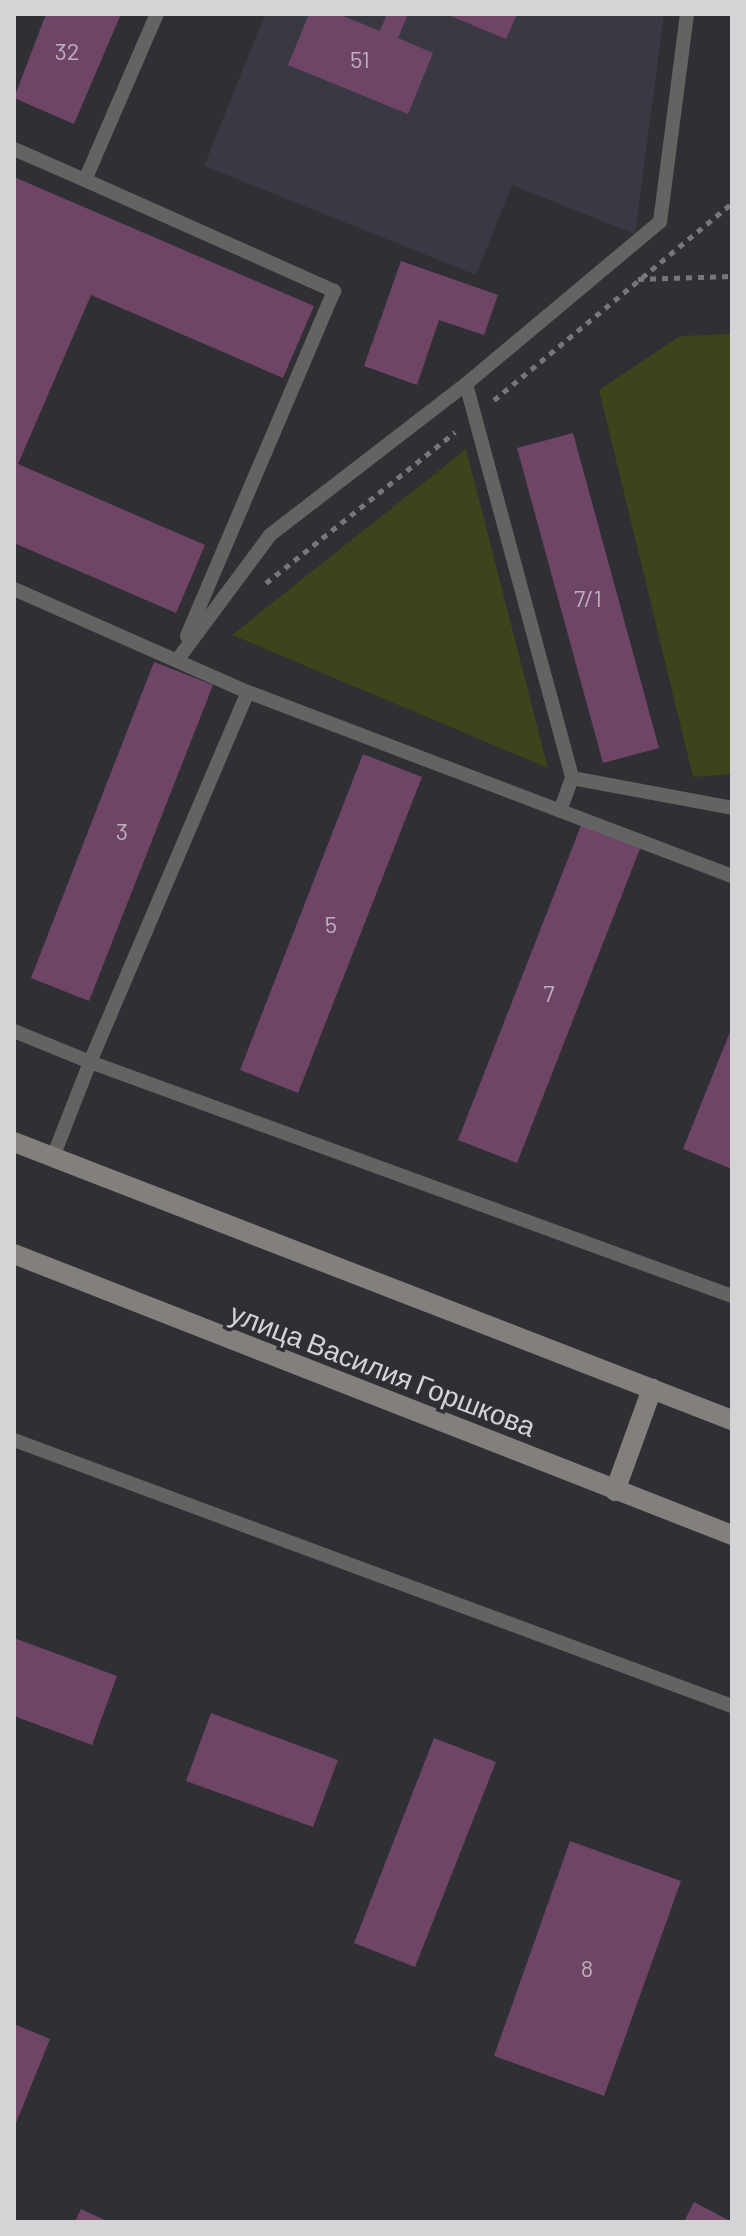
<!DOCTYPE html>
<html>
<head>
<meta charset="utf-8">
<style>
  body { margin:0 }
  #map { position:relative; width:746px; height:2236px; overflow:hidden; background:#2f2f34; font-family:Barlow,sans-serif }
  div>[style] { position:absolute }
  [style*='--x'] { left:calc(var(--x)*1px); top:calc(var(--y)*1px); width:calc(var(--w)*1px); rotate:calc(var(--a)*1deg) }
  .built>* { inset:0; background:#3a3943 }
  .green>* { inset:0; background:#3d431a }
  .building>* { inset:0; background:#6f4567 }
  .path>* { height:5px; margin-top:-2.5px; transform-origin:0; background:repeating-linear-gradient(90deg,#77777b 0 6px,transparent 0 12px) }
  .lane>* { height:14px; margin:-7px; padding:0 7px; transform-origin:7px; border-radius:7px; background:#656362 }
  .secondary>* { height:20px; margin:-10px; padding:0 10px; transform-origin:10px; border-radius:10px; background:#837f7d }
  span { translate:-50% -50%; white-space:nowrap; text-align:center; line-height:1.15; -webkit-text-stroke:7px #2f2f34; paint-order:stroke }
  .number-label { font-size:24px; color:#bbb0bb }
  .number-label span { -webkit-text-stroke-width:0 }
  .street-label { font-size:28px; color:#d4d4d7 }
  .frame { position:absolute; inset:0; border:16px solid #d4d4d7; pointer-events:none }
</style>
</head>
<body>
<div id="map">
  <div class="built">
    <i style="clip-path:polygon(265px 14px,664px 14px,635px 234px,512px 185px,476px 275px,204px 166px)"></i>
  </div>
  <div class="green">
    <i style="clip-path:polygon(732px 334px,732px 774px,693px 777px,599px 390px,680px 336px)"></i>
    <i style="clip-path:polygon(466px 449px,548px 768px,232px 635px)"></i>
  </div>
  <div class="building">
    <i style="clip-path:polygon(46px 14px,121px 14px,74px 124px,14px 98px)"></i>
    <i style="clip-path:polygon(309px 14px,338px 14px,380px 31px,387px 14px,408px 14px,398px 38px,433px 53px,408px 114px,288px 65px)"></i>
    <i style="clip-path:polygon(446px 14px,517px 14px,506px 39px)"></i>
    <i style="clip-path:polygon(14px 177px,314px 306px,283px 378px,91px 295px,18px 464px,205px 545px,176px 613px,14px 543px)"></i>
    <i style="clip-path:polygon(401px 261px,498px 295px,484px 335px,439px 320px,417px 385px,364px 366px)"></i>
    <i style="clip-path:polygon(573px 433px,659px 748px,603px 763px,517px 448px)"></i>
    <i style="clip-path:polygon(154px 662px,213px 685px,89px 1001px,31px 978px)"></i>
    <i style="clip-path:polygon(363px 754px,422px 777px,298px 1093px,240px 1070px)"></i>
    <i style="clip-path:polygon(582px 823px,641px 846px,517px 1163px,458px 1140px)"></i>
    <i style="clip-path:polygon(732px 1027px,732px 1169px,683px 1149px)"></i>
    <i style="clip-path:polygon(14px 1638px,117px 1676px,92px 1745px,14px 1716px)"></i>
    <i style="clip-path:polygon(211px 1713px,338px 1760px,313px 1827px,186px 1781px)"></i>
    <i style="clip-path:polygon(434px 1738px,496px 1762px,415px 1967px,354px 1943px)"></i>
    <i style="clip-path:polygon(570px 1841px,681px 1881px,604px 2096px,494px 2056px)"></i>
    <i style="clip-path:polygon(14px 2024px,50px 2039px,14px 2128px)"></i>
    <i style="clip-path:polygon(694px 2202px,732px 2222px,684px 2222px)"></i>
    <i style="clip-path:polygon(81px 2209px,109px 2222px,75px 2222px)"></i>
  </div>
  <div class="path">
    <i style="--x:638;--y:279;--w:94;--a:-1.8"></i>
    <i style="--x:494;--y:400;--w:309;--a:-39.6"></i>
    <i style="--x:266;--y:583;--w:242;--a:-38.6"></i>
  </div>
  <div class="lane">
    <i style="--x:14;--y:149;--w:77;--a:23.6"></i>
    <i style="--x:85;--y:180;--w:181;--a:-66.6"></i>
    <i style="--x:85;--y:180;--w:273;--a:24"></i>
    <i style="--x:334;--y:291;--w:375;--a:113.1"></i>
    <i style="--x:466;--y:384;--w:253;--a:-39.9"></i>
    <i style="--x:660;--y:222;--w:210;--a:-82.6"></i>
    <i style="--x:14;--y:589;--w:256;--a:23.8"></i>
    <i style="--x:178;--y:659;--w:154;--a:-53.4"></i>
    <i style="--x:270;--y:535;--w:247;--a:-37.6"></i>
    <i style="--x:466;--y:384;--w:408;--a:74.9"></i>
    <i style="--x:572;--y:778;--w:35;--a:110"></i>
    <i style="--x:572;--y:778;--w:163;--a:10.6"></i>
    <i style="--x:14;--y:1031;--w:82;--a:22.2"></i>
    <i style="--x:90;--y:1062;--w:402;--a:-66.9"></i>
    <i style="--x:248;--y:692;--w:518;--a:20.82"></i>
    <i style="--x:53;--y:1157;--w:102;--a:-68.7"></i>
    <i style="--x:90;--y:1062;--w:683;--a:20.03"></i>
    <i style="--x:14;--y:1440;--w:766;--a:20.33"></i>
  </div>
  <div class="secondary">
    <i style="--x:14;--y:1142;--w:770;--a:21.17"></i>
    <i style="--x:14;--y:1254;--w:771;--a:21.37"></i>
    <i style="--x:615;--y:1491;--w:109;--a:-70.1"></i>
  </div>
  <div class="number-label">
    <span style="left:67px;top:51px">32</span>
    <span style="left:360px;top:59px">51</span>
    <span style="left:588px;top:598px">7/1</span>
    <span style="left:122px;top:831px">3</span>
    <span style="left:331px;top:924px">5</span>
    <span style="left:549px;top:993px">7</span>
    <span style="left:587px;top:1968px">8</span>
  </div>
  <div class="street-label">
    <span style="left:383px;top:1369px;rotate:21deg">улица Василия Горшкова</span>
  </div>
  <div class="frame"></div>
</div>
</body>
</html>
